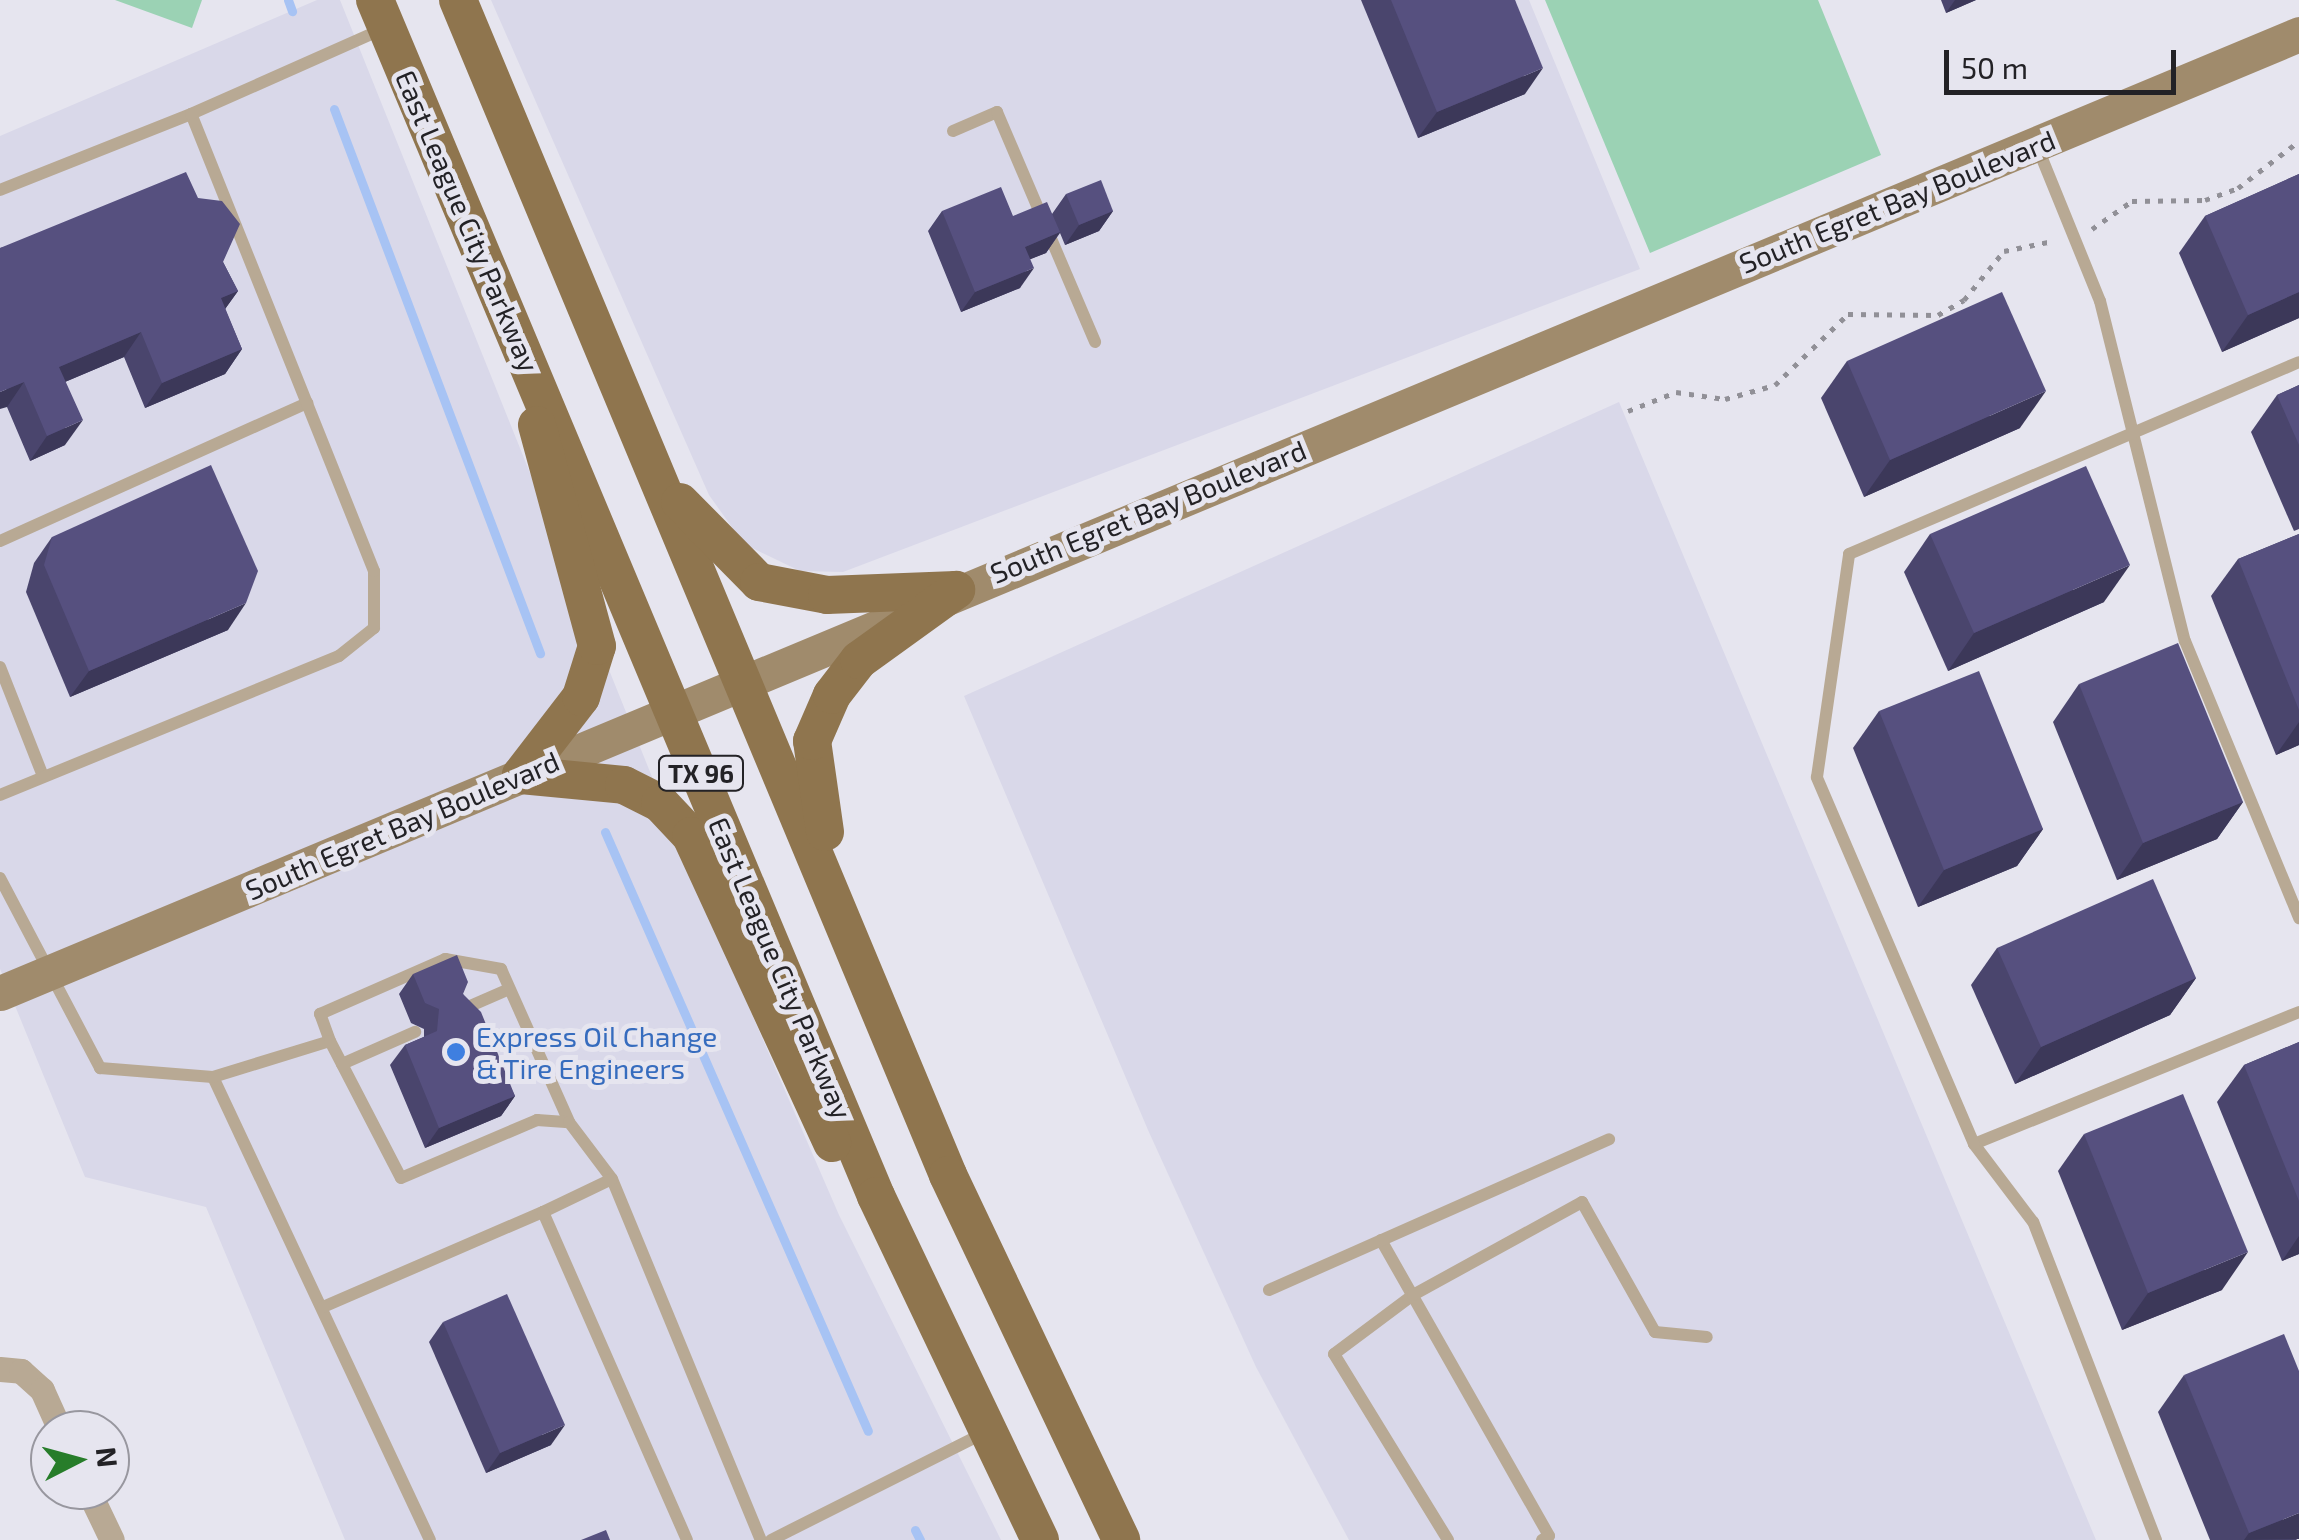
<!DOCTYPE html>
<html>
<head>
<meta charset="utf-8">
<style>
  body { margin:0 }
  #map { position:relative; width:2299px; height:1540px; overflow:hidden; background:#e6e5ef; font-family:"Exo 2",sans-serif }
  div>[style] { position:absolute }
  [style*='--x'] { left:calc(var(--x)*1px); top:calc(var(--y)*1px); width:calc(var(--w)*1px); rotate:calc(var(--a)*1deg) }
  .built>* { inset:0; background:#d9d8e9 }
  .green>* { inset:0; background:#9bd2b4 }
  .stream>* { height:9px; margin:-4.5px; padding:0 4.5px; transform-origin:4.5px; border-radius:4.5px; background:#a7c3f4 }
  .path>* { height:5px; margin-top:-2.5px; transform-origin:0; background:repeating-linear-gradient(90deg,#919097 0 5px,transparent 0 13px) }
  .service>* { height:12px; margin:-6px; padding:0 6px; transform-origin:6px; border-radius:6px; background:#b8a994 }
  .minor>* { height:25px; margin:-12.5px; padding:0 12.5px; transform-origin:12.5px; border-radius:12.5px; background:#b8a994 }
  .secondary>* { height:35px; margin:-17.5px; padding:0 17.5px; transform-origin:17.5px; border-radius:17.5px; background:#a08b6c }
  .primary>* { height:38px; margin:-19px; padding:0 19px; transform-origin:19px; border-radius:19px; background:#8f754e }
  .wall>* { inset:0; background:#4a456d }
  .shaded-wall>* { inset:0; background:#3c3859 }
  .building>* { inset:0; background:#56507f }
  .dots>* { width:28px; height:28px; translate:-50% -50%; box-sizing:border-box; border:5px solid #e6e5ef; border-radius:50% }
  span { translate:-50% -50%; white-space:nowrap; text-align:center; line-height:1.15; -webkit-text-stroke:10px #e6e5ef; paint-order:stroke }
  .shield-label span { padding:2px 8px; background:#e6e5ef; border:2px solid; border-radius:8px; -webkit-text-stroke-width:0 }
  .shield-label { font-size:25px; color:#232226; font-weight:700 }
  .street-label { font-size:28px; color:#232226 }
  .shop-label { font-size:28px; color:#366cbe }
  .left { translate:0 -50%; text-align:left }
  .north { position:absolute; left:30px; top:1410px; width:100px; height:100px; box-sizing:border-box; background:#e6e5ef; border:2px solid #98979f; border-radius:50%; rotate:84deg; font-size:28px; font-weight:700; line-height:40px; text-align:center; color:#232226 }
  .north::after { content:''; display:block; margin:auto; width:35px; height:45px; background:#277d2a; clip-path:polygon(50% 0,100% 100%,50% 72%,0 100%) }
  .scale { position:absolute; left:1944px; top:50px; width:232px; height:45px; box-sizing:border-box; border:5px solid #232226; border-top:0; padding-left:12px; font-size:30px; line-height:35px; white-space:nowrap; color:#232226; -webkit-text-stroke:8px #e6e5ef; paint-order:stroke }
</style>
</head>
<body>
<div id="map">
  <div class="built">
    <i style="clip-path:polygon(317px 0,340px 0,689px 869px,839px 1215px,1001px 1540px,345px 1540px,206px 1207px,85px 1177px,0 969px,0 136px)"></i>
    <i style="clip-path:polygon(491px 0,1529px 0,1640px 269px,843px 572px,800px 571px,744px 544px,709px 495px)"></i>
    <i style="clip-path:polygon(1619px 402px,2096px 1540px,1349px 1540px,1256px 1367px,1148px 1130px,964px 696px)"></i>
  </div>
  <div class="green">
    <i style="clip-path:polygon(115px 0,202px 0,192px 28px)"></i>
    <i style="clip-path:polygon(1545px 0,1818px 0,1881px 155px,1650px 253px)"></i>
  </div>
  <div class="stream">
    <i style="--x:288;--y:0;--w:12;--a:70"></i>
    <i style="--x:334;--y:109;--w:582;--a:69.26"></i>
    <i style="--x:605;--y:832;--w:654;--a:66.3"></i>
    <i style="--x:915;--y:1530;--w:11;--a:63"></i>
  </div>
  <div class="path">
    <i style="--x:2092;--y:229;--w:49;--a:-35"></i>
    <i style="--x:2132;--y:201;--w:73;--a:-0.8"></i>
    <i style="--x:2205;--y:200;--w:35;--a:-20"></i>
    <i style="--x:2238;--y:188;--w:77;--a:-37.6"></i>
    <i style="--x:1628;--y:411;--w:52;--a:-21.6"></i>
    <i style="--x:1676;--y:392;--w:49;--a:8.1"></i>
    <i style="--x:1725;--y:399;--w:52;--a:-15.6"></i>
    <i style="--x:1775;--y:385;--w:102;--a:-44.2"></i>
    <i style="--x:1848;--y:314;--w:90;--a:0.6"></i>
    <i style="--x:1938;--y:315;--w:30;--a:-30"></i>
    <i style="--x:1964;--y:300;--w:63;--a:-50.8"></i>
    <i style="--x:2004;--y:251;--w:50;--a:-11.5"></i>
  </div>
  <div class="service">
    <i style="--x:953;--y:131;--w:48;--a:-23.4"></i>
    <i style="--x:997;--y:112;--w:250;--a:66.9"></i>
    <i style="--x:2037;--y:146;--w:167;--a:67.9"></i>
    <i style="--x:2100;--y:301;--w:350;--a:76"></i>
    <i style="--x:2185;--y:641;--w:300;--a:67.6"></i>
    <i style="--x:0;--y:190;--w:206;--a:-21.7"></i>
    <i style="--x:0;--y:541;--w:337;--a:-24.2"></i>
    <i style="--x:0;--y:667;--w:117;--a:68.5"></i>
    <i style="--x:0;--y:795;--w:366;--a:-22.3"></i>
    <i style="--x:339;--y:656;--w:45;--a:-38.7"></i>
    <i style="--x:374;--y:628;--w:57;--a:-90"></i>
    <i style="--x:374;--y:571;--w:492;--a:-111.8"></i>
    <i style="--x:191;--y:114;--w:212;--a:-23.9"></i>
    <i style="--x:0;--y:878;--w:215;--a:62.2"></i>
    <i style="--x:100;--y:1068;--w:113;--a:4.6"></i>
    <i style="--x:213;--y:1077;--w:511;--a:64.89"></i>
    <i style="--x:461;--y:1010;--w:52;--a:-23.6"></i>
    <i style="--x:330;--y:1041;--w:29;--a:-110"></i>
    <i style="--x:320;--y:1014;--w:137;--a:-23.7"></i>
    <i style="--x:445;--y:959;--w:57;--a:10.1"></i>
    <i style="--x:501;--y:969;--w:167;--a:66"></i>
    <i style="--x:342;--y:1064;--w:80;--a:-23.7"></i>
    <i style="--x:213;--y:1077;--w:122;--a:-17.1"></i>
    <i style="--x:330;--y:1041;--w:154;--a:62.6"></i>
    <i style="--x:401;--y:1178;--w:148;--a:-23.1"></i>
    <i style="--x:537;--y:1120;--w:32;--a:4"></i>
    <i style="--x:569;--y:1122;--w:71;--a:53"></i>
    <i style="--x:612;--y:1179;--w:391;--a:67.6"></i>
    <i style="--x:1974;--y:1144;--w:351;--a:-22.1"></i>
    <i style="--x:543;--y:1212;--w:76;--a:-25.6"></i>
    <i style="--x:1381;--y:1240;--w:340;--a:60.4"></i>
    <i style="--x:1549;--y:1536;--w:8;--a:150"></i>
    <i style="--x:1269;--y:1290;--w:372;--a:-23.9"></i>
    <i style="--x:323;--y:1307;--w:240;--a:-23.4"></i>
    <i style="--x:543;--y:1212;--w:358;--a:66.3"></i>
    <i style="--x:771;--y:1540;--w:238;--a:-26.7"></i>
    <i style="--x:1448;--y:1540;--w:218;--a:-121.5"></i>
    <i style="--x:1334;--y:1354;--w:99;--a:-36.8"></i>
    <i style="--x:1413;--y:1295;--w:193;--a:-28.8"></i>
    <i style="--x:1582;--y:1202;--w:149;--a:60.7"></i>
    <i style="--x:1655;--y:1332;--w:52;--a:5.5"></i>
    <i style="--x:2156;--y:1540;--w:341;--a:-111.1"></i>
    <i style="--x:2033;--y:1222;--w:98;--a:-127.1"></i>
    <i style="--x:1974;--y:1144;--w:399;--a:-113.2"></i>
    <i style="--x:1817;--y:777;--w:225;--a:-81.8"></i>
    <i style="--x:1849;--y:554;--w:489;--a:-23.1"></i>
  </div>
  <div class="minor">
    <i style="--x:0;--y:1369;--w:21;--a:5"></i>
    <i style="--x:21;--y:1371;--w:28;--a:42"></i>
    <i style="--x:42;--y:1390;--w:44;--a:65.8"></i>
    <i style="--x:88;--y:1490;--w:55;--a:64.4"></i>
  </div>
  <div class="secondary">
    <i style="--x:0;--y:993;--w:2491;--a:-22.64"></i>
  </div>
  <div class="primary">
    <i style="--x:375;--y:0;--w:1297;--a:67.27"></i>
    <i style="--x:876;--y:1196;--w:381;--a:64.5"></i>
    <i style="--x:458;--y:0;--w:1273;--a:67.36"></i>
    <i style="--x:948;--y:1175;--w:404;--a:64.6"></i>
    <i style="--x:680;--y:502;--w:112;--a:45.4"></i>
    <i style="--x:759;--y:582;--w:69;--a:10.8"></i>
    <i style="--x:827;--y:595;--w:129;--a:-2.2"></i>
    <i style="--x:521;--y:775;--w:103;--a:5.5"></i>
    <i style="--x:624;--y:785;--w:40;--a:26.6"></i>
    <i style="--x:660;--y:803;--w:45;--a:46.8"></i>
    <i style="--x:691;--y:836;--w:338;--a:65.3"></i>
    <i style="--x:521;--y:775;--w:98;--a:-52.4"></i>
    <i style="--x:581;--y:697;--w:53;--a:-72.6"></i>
    <i style="--x:597;--y:646;--w:229;--a:-105.2"></i>
    <i style="--x:825;--y:832;--w:92;--a:-98.1"></i>
    <i style="--x:812;--y:741;--w:50;--a:-66.5"></i>
    <i style="--x:832;--y:695;--w:44;--a:-52.4"></i>
    <i style="--x:859;--y:660;--w:120;--a:-35.8"></i>
  </div>
  <div class="wall">
    <i style="clip-path:polygon(1361px 0,1515px 0,1525px 94px,1418px 138px)"></i>
    <i style="clip-path:polygon(1941px 0,1976px 0,1946px 13px)"></i>
    <i style="clip-path:polygon(2299px 174px,2299px 318px,2222px 352px,2179px 253px,2205px 216px)"></i>
    <i style="clip-path:polygon(1066px 194px,1113px 211px,1099px 231px,1065px 245px,1060px 233px,1046px 253px,1030px 259px,1020px 288px,961px 312px,928px 231px,942px 211px,1013px 216px,1052px 214px)"></i>
    <i style="clip-path:polygon(198px 198px,223px 262px,238px 291px,225px 309px,242px 349px,225px 374px,145px 408px,124px 357px,65px 382px,65px 445px,30px 461px,7px 407px,0 248px)"></i>
    <i style="clip-path:polygon(1847px 361px,2020px 428px,1864px 497px,1821px 398px)"></i>
    <i style="clip-path:polygon(2299px 385px,2299px 529px,2294px 531px,2251px 432px,2277px 395px)"></i>
    <i style="clip-path:polygon(1930px 534px,2104px 602px,1948px 671px,1904px 572px)"></i>
    <i style="clip-path:polygon(2299px 534px,2299px 745px,2276px 755px,2211px 596px,2238px 559px)"></i>
    <i style="clip-path:polygon(52px 537px,228px 630px,70px 697px,26px 592px,34px 563px)"></i>
    <i style="clip-path:polygon(2079px 684px,2243px 802px,2217px 839px,2117px 880px,2053px 722px)"></i>
    <i style="clip-path:polygon(1879px 711px,2043px 829px,2017px 866px,1918px 907px,1853px 748px)"></i>
    <i style="clip-path:polygon(1997px 948px,2196px 978px,2170px 1015px,2015px 1084px,1971px 985px)"></i>
    <i style="clip-path:polygon(413px 974px,463px 994px,515px 1096px,501px 1116px,425px 1148px,390px 1065px,405px 1045px,424px 1037px,424px 1029px,411px 1023px,399px 994px)"></i>
    <i style="clip-path:polygon(2299px 1042px,2299px 1254px,2282px 1261px,2217px 1102px,2244px 1065px)"></i>
    <i style="clip-path:polygon(2084px 1134px,2222px 1290px,2122px 1330px,2058px 1171px)"></i>
    <i style="clip-path:polygon(443px 1322px,551px 1445px,486px 1473px,429px 1342px)"></i>
    <i style="clip-path:polygon(2184px 1375px,2297px 1540px,2210px 1540px,2158px 1412px)"></i>
  </div>
  <div class="shaded-wall">
    <i style="clip-path:polygon(1955px 0,1976px 0,1946px 13px)"></i>
    <i style="clip-path:polygon(1543px 68px,1525px 94px,1418px 138px,1437px 112px)"></i>
    <i style="clip-path:polygon(1113px 211px,1099px 231px,1065px 245px,1079px 225px)"></i>
    <i style="clip-path:polygon(1060px 232px,1046px 253px,1011px 267px,1025px 247px)"></i>
    <i style="clip-path:polygon(1034px 268px,1020px 288px,961px 312px,975px 292px)"></i>
    <i style="clip-path:polygon(238px 291px,220px 316px,221px 298px)"></i>
    <i style="clip-path:polygon(2299px 292px,2299px 318px,2222px 352px,2248px 315px)"></i>
    <i style="clip-path:polygon(141px 332px,124px 357px,41px 392px,59px 367px)"></i>
    <i style="clip-path:polygon(242px 349px,225px 374px,145px 408px,162px 383px)"></i>
    <i style="clip-path:polygon(24px 382px,7px 407px,0 409px,0 392px)"></i>
    <i style="clip-path:polygon(2046px 391px,2020px 428px,1864px 497px,1890px 460px)"></i>
    <i style="clip-path:polygon(83px 420px,65px 445px,30px 461px,47px 436px)"></i>
    <i style="clip-path:polygon(2130px 565px,2104px 602px,1948px 671px,1974px 633px)"></i>
    <i style="clip-path:polygon(246px 603px,228px 630px,70px 697px,89px 671px)"></i>
    <i style="clip-path:polygon(2299px 722px,2299px 745px,2276px 755px)"></i>
    <i style="clip-path:polygon(2243px 802px,2217px 839px,2117px 880px,2143px 843px)"></i>
    <i style="clip-path:polygon(2043px 829px,2017px 866px,1918px 907px,1944px 870px)"></i>
    <i style="clip-path:polygon(2196px 978px,2170px 1015px,2015px 1084px,2041px 1047px)"></i>
    <i style="clip-path:polygon(515px 1096px,501px 1116px,425px 1148px,439px 1128px)"></i>
    <i style="clip-path:polygon(2299px 1236px,2299px 1254px,2282px 1261px)"></i>
    <i style="clip-path:polygon(2248px 1252px,2222px 1290px,2122px 1330px,2148px 1293px)"></i>
    <i style="clip-path:polygon(565px 1425px,551px 1445px,486px 1473px,500px 1453px)"></i>
    <i style="clip-path:polygon(2299px 1513px,2299px 1539px,2244px 1540px,2249px 1533px)"></i>
  </div>
  <div class="building">
    <i style="clip-path:polygon(1391px 0,1515px 0,1543px 68px,1437px 112px)"></i>
    <i style="clip-path:polygon(186px 172px,198px 198px,222px 201px,240px 224px,223px 262px,238px 291px,221px 298px,242px 349px,162px 383px,141px 332px,59px 367px,83px 420px,47px 436px,24px 382px,0 392px,0 248px)"></i>
    <i style="clip-path:polygon(2299px 174px,2299px 292px,2248px 315px,2205px 216px)"></i>
    <i style="clip-path:polygon(1101px 180px,1113px 211px,1079px 225px,1066px 194px)"></i>
    <i style="clip-path:polygon(1001px 187px,1013px 216px,1047px 202px,1060px 232px,1025px 247px,1034px 268px,975px 292px,942px 211px)"></i>
    <i style="clip-path:polygon(2002px 292px,2046px 391px,1890px 460px,1847px 361px)"></i>
    <i style="clip-path:polygon(2299px 385px,2299px 445px,2277px 395px)"></i>
    <i style="clip-path:polygon(211px 465px,258px 571px,246px 603px,89px 671px,44px 565px,52px 537px)"></i>
    <i style="clip-path:polygon(2086px 466px,2130px 565px,1974px 633px,1930px 534px)"></i>
    <i style="clip-path:polygon(2299px 534px,2299px 710px,2238px 559px)"></i>
    <i style="clip-path:polygon(2178px 643px,2243px 802px,2143px 843px,2079px 684px)"></i>
    <i style="clip-path:polygon(1979px 671px,2043px 829px,1944px 870px,1879px 711px)"></i>
    <i style="clip-path:polygon(2153px 879px,2196px 978px,2041px 1047px,1997px 948px)"></i>
    <i style="clip-path:polygon(457px 955px,468px 982px,463px 994px,481px 1012px,515px 1096px,439px 1128px,405px 1045px,437px 1031px,439px 1009px,425px 1003px,413px 974px)"></i>
    <i style="clip-path:polygon(2299px 1042px,2299px 1201px,2244px 1065px)"></i>
    <i style="clip-path:polygon(2183px 1094px,2248px 1252px,2148px 1293px,2084px 1134px)"></i>
    <i style="clip-path:polygon(507px 1294px,565px 1425px,500px 1453px,443px 1322px)"></i>
    <i style="clip-path:polygon(2284px 1334px,2299px 1371px,2299px 1513px,2249px 1533px,2184px 1375px)"></i>
    <i style="clip-path:polygon(606px 1530px,610px 1540px,581px 1540px)"></i>
  </div>
  <div class="dots">
    <i style="left:456px;top:1052px;background:#3f7fe0"></i>
  </div>
  <div class="shield-label">
    <span style="left:701px;top:773px">TX 96</span>
  </div>
  <div class="street-label">
    <span style="left:1897px;top:201px;rotate:-22deg">South Egret Bay Boulevard</span>
    <span style="left:468px;top:221px;rotate:67deg">East League City Parkway</span>
    <span style="left:1148px;top:511px;rotate:-22deg">South Egret Bay Boulevard</span>
    <span style="left:402px;top:825px;rotate:-23deg">South Egret Bay Boulevard</span>
    <span style="left:781px;top:968px;rotate:67deg">East League City Parkway</span>
  </div>
  <div class="shop-label">
    <span class="left" style="left:476px;top:1052px">Express Oil Change<br>&amp; Tire Engineers</span>
  </div>
  <div class="north">N</div>
  <div class="scale">50 m</div>
</div>
</body>
</html>
